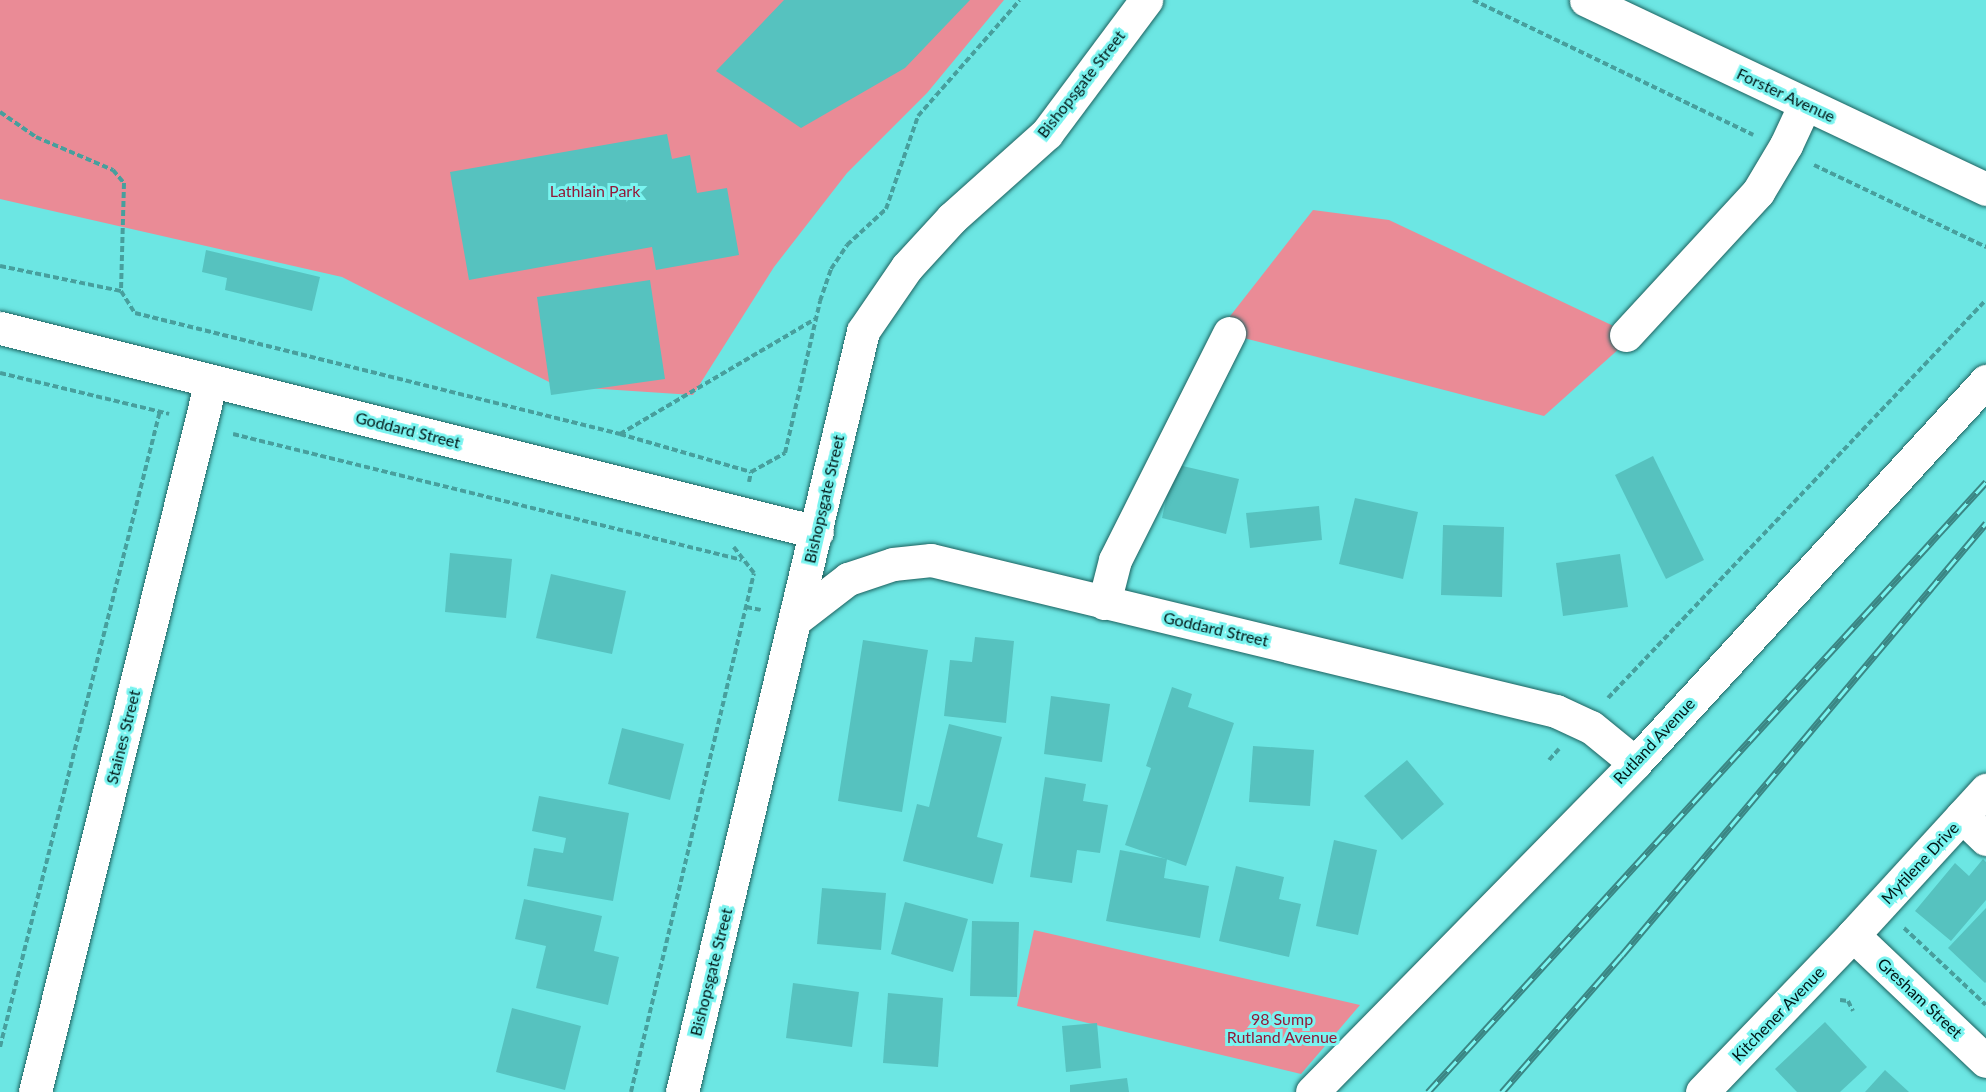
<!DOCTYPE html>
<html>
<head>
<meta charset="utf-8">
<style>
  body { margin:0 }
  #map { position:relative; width:1986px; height:1092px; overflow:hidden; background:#6ce6e3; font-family:Lato,sans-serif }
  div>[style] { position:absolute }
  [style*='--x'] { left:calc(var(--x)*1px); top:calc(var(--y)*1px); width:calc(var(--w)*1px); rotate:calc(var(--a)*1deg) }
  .green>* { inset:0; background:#ea8b96 }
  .building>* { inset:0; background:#56c2bf }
  .path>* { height:4px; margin-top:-2px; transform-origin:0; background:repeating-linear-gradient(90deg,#479f9d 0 6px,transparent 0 9px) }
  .roads { filter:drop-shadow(0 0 2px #1d615f) drop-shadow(0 0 2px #1d615f) }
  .minor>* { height:33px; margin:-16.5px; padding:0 16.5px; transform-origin:16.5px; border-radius:16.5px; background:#fff }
  .rail>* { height:7px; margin-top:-3.5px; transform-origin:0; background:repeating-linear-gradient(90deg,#7af4f0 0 14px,#3a8684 0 28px); box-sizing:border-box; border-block:2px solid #3a8684 }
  span { translate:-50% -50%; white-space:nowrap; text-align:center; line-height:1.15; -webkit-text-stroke:6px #7af4f0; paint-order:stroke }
  .street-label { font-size:16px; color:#001716 }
  .park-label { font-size:16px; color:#931a39 }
</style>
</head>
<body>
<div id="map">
  <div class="green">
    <i style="clip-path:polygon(0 0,1004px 0,927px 93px,847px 173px,774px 267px,693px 395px,557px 386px,342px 277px,0 199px)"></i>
    <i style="clip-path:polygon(1313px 210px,1389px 220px,1622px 330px,1630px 339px,1544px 416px,1236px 336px,1220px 329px)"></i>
    <i style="clip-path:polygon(1034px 930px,1360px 1005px,1301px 1074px,1017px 1006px)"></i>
  </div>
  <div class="building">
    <i style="clip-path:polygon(784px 0,970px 0,905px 68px,801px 128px,716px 71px)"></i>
    <i style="clip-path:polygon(667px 134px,672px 159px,690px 155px,697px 193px,727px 188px,739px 255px,656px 270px,652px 247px,469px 280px,450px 172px)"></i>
    <i style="clip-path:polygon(206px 250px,320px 277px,312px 311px,225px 290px,227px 278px,202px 272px)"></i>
    <i style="clip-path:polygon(650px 280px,665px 379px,551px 395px,537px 297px)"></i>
    <i style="clip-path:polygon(1653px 456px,1704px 560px,1666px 579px,1615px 475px)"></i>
    <i style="clip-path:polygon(1174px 464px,1239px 479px,1226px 534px,1162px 518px)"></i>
    <i style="clip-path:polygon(1355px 498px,1418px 512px,1403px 579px,1339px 564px)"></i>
    <i style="clip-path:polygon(1319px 506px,1322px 540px,1250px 548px,1246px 513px)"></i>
    <i style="clip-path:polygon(1443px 525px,1504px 527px,1502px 597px,1441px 595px)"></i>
    <i style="clip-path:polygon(450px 553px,512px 559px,506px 618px,445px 612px)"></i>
    <i style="clip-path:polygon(1620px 554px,1628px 607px,1563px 616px,1556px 563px)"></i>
    <i style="clip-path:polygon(551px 574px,626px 591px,612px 654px,536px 638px)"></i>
    <i style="clip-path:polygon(975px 637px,1014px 641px,1006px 723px,944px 716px,950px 660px,972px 662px)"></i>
    <i style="clip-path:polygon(863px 640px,928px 650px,902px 812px,838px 801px)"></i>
    <i style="clip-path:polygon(1172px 687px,1192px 694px,1188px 707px,1234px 723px,1186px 866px,1125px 845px,1151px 768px,1146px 766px)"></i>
    <i style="clip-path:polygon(1051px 696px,1110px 704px,1102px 762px,1044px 754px)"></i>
    <i style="clip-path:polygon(949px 724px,1002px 737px,977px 837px,1003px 844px,993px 884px,903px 861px,917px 804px,929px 807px)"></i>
    <i style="clip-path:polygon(622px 728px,684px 744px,670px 800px,608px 784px)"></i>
    <i style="clip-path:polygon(1253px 746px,1314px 750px,1310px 806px,1249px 802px)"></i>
    <i style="clip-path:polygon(1407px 760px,1444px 804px,1402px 840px,1364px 796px)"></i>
    <i style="clip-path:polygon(1045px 777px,1086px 784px,1083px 801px,1108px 805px,1100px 853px,1077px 850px,1072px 883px,1030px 877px)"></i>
    <i style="clip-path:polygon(539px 796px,629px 813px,613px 901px,527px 886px,534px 848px,563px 853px,566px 838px,532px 831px)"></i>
    <i style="clip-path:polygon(1334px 840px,1377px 850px,1358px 935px,1316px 926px)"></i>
    <i style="clip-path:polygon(1120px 850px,1167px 859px,1164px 878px,1209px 886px,1200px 938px,1106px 921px)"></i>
    <i style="clip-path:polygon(1983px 859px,1986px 862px,1986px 900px,1951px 941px,1915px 911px,1955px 863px,1969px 876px)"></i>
    <i style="clip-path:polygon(1236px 866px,1284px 877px,1279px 899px,1301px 904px,1289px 957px,1219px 941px)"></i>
    <i style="clip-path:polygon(822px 888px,886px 893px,881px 950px,817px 944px)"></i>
    <i style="clip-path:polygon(524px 899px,602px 916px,594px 951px,619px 957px,608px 1005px,536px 988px,546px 946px,515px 939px)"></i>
    <i style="clip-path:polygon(905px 902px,968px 919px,953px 972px,891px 954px)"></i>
    <i style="clip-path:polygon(1986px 908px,1986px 982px,1985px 983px,1948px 948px)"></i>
    <i style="clip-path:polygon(972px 921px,1019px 922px,1017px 997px,970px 996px)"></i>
    <i style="clip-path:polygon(793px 983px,859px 992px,852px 1047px,786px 1038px)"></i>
    <i style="clip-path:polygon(888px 993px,943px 998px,938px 1067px,883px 1063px)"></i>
    <i style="clip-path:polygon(512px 1008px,581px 1026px,565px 1090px,496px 1072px)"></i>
    <i style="clip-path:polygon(1825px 1022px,1867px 1067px,1840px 1092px,1797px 1092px,1775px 1069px)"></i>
    <i style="clip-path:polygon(1097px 1023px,1101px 1068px,1066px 1072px,1062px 1026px)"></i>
    <i style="clip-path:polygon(1885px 1070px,1909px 1092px,1865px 1092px)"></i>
    <i style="clip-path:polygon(1127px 1078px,1129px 1092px,1070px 1092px,1070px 1085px)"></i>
  </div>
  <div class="path">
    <i style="--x:1473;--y:0;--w:311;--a:25.7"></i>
    <i style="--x:0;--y:112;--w:44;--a:34.8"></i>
    <i style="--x:36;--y:137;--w:84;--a:23.2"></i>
    <i style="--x:113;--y:170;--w:17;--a:50"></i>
    <i style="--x:124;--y:183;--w:108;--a:91.6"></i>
    <i style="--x:121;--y:291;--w:26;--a:58"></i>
    <i style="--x:135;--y:313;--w:500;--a:14"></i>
    <i style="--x:620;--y:434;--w:136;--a:16.2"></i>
    <i style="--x:1814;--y:165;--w:191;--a:25.5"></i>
    <i style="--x:0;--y:266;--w:124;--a:11.7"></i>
    <i style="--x:0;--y:373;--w:174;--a:13.6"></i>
    <i style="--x:233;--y:434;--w:524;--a:13.9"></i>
    <i style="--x:620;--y:434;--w:226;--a:-30.5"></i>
    <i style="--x:749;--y:482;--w:10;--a:-79"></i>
    <i style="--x:751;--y:472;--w:39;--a:-29"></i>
    <i style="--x:785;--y:453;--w:156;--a:-77"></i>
    <i style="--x:820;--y:301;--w:34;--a:-71"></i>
    <i style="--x:831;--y:269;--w:29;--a:-56"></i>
    <i style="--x:847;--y:245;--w:53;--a:-42.7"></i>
    <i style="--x:886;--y:209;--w:98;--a:-71"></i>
    <i style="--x:918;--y:116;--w:154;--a:-48.7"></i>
    <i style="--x:746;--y:607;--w:15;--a:11"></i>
    <i style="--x:1608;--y:698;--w:549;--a:-46.48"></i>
    <i style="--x:1549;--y:760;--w:15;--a:-48"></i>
    <i style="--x:1904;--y:928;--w:112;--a:43.2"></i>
    <i style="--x:1840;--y:1000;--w:8;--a:7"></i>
    <i style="--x:1848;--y:1001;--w:11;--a:63"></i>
    <i style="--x:0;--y:1047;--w:656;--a:-75.88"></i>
    <i style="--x:631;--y:1092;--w:533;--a:-76.67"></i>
    <i style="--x:754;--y:573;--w:33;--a:-128"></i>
  </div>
  <div class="roads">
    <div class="minor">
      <i style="--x:1586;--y:0;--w:442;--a:25.3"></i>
      <i style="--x:0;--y:328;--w:842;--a:14.02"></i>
      <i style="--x:1626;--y:335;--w:195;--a:-47.3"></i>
      <i style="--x:1758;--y:192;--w:55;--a:-59.2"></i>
      <i style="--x:1786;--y:145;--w:45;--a:-65.1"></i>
      <i style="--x:1104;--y:603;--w:44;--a:-75.7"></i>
      <i style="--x:1115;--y:560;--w:254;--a:-63.3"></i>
      <i style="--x:796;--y:619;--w:66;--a:-37.6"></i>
      <i style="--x:848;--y:579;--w:47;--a:-18.4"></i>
      <i style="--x:893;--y:564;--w:38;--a:-6"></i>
      <i style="--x:931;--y:560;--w:643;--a:13.58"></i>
      <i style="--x:1556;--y:711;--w:38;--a:25"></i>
      <i style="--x:1591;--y:727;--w:57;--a:39.3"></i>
      <i style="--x:1962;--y:816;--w:33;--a:44"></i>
      <i style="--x:1853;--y:935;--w:183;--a:43.5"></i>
      <i style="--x:35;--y:1092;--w:732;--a:-76.1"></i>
      <i style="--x:682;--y:1092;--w:782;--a:-76.62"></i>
      <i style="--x:863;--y:331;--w:78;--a:-55.5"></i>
      <i style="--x:907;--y:267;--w:67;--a:-47.4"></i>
      <i style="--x:952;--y:218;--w:127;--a:-41.8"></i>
      <i style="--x:1047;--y:133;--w:166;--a:-53.3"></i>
      <i style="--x:1312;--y:1092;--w:461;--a:-45.5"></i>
      <i style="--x:1635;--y:763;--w:519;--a:-47.42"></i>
      <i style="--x:1702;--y:1092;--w:218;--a:-46.1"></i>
      <i style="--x:1853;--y:935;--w:197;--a:-47.5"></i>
    </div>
  </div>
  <div class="rail">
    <i style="--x:1428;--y:1092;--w:827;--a:-47.55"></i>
    <i style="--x:1502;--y:1092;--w:182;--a:-48.8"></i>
    <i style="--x:1622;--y:955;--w:565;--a:-49.88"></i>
  </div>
  <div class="street-label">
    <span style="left:1081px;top:84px;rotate:-52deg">Bishopsgate Street</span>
    <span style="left:1786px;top:95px;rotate:25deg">Forster Avenue</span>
    <span style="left:408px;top:430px;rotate:14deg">Goddard Street</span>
    <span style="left:824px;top:499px;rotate:-77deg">Bishopsgate Street</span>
    <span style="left:1216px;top:629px;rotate:13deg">Goddard Street</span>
    <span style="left:123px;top:737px;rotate:-76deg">Staines Street</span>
    <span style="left:1654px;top:741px;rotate:-47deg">Rutland Avenue</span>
    <span style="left:1920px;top:863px;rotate:-47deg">Mytilene Drive</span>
    <span style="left:711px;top:972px;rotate:-76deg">Bishopsgate Street</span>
    <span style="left:1920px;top:998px;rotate:43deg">Gresham Street</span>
    <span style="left:1778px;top:1014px;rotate:-46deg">Kitchener Avenue</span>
  </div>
  <div class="park-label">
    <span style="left:595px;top:191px">Lathlain Park</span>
    <span style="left:1282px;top:1028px">98 Sump<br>Rutland Avenue</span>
  </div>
</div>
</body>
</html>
